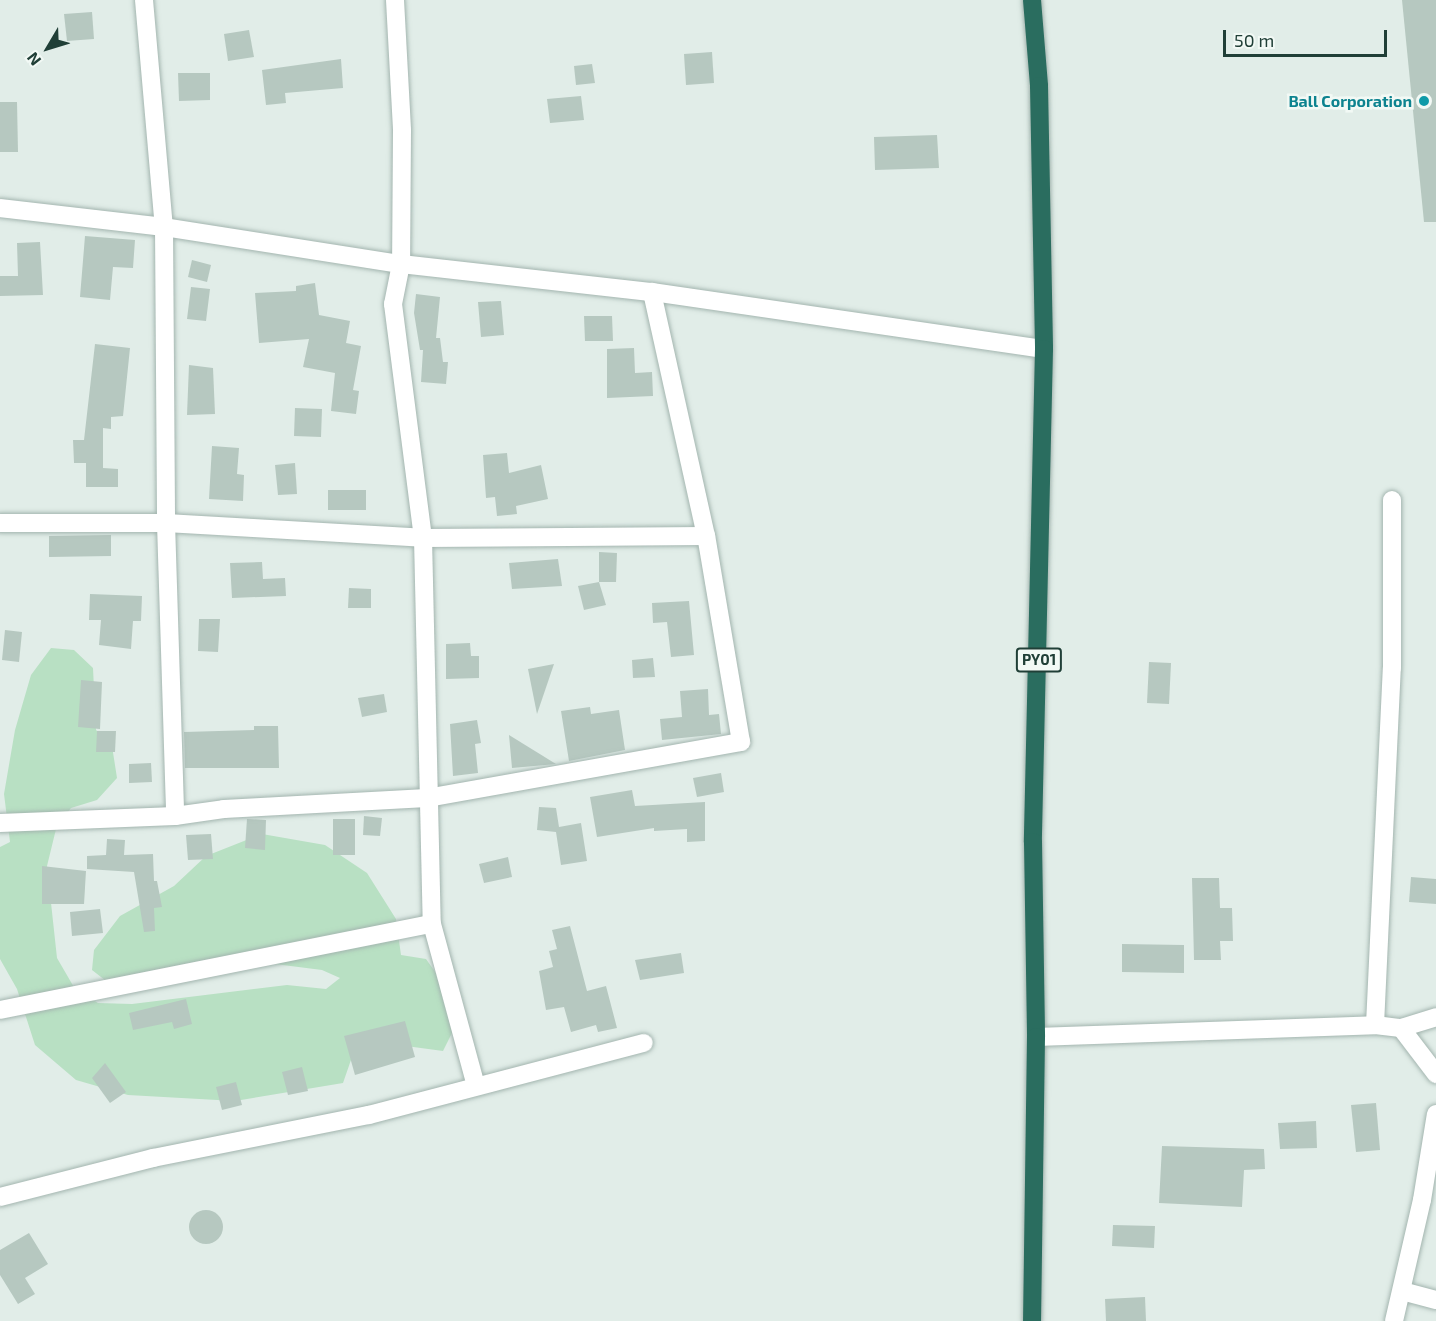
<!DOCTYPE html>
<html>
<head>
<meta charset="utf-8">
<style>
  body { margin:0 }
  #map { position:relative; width:1436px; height:1321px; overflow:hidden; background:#e1ede8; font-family:"Exo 2",sans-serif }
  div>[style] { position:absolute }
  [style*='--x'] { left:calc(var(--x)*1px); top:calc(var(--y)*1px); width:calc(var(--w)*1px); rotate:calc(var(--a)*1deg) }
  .green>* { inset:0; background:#b8e0c3 }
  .building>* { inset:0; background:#b6c8c0 }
  .round { border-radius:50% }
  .roads { filter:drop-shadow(0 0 2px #a3b5af) drop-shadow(0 0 2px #a3b5af) }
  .street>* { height:18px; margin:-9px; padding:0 9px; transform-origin:9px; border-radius:9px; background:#fff }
  .highway>* { height:18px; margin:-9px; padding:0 9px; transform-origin:9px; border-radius:9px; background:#2a6d5f }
  .dots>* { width:16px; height:16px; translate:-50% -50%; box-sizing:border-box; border:3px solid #f2f9f5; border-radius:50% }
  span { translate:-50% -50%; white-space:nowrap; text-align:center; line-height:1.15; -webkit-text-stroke:5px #f2f9f5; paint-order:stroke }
  .shield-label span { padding:2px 4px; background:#f2f9f5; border:2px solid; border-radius:4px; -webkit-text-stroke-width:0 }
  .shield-label { font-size:15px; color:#203f37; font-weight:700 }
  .culture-label { font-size:16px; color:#0d838f; font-weight:700 }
  .right { translate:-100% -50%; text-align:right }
  .north { position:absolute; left:18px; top:18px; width:60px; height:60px; -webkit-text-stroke:4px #f2f9f5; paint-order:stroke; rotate:232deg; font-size:16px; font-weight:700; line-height:24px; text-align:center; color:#203f37 }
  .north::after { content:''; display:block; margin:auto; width:21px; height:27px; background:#203f37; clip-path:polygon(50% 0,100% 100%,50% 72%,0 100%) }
  .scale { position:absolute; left:1223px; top:30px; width:164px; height:27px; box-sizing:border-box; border:3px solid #203f37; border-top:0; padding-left:8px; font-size:18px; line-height:21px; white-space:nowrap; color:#203f37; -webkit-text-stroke:4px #f2f9f5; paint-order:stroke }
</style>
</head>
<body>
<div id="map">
  <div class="green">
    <i style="clip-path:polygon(51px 648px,74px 650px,93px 668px,96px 730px,112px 746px,117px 778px,97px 800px,71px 808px,57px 825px,47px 866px,57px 958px,75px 989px,98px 1003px,132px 1004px,287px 985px,326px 989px,340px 978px,322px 970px,267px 963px,110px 984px,92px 970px,94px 950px,120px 916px,174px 886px,206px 856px,262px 834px,325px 845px,367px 873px,396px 919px,401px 955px,426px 959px,463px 1011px,443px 1051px,369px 1041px,352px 1057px,343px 1083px,235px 1101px,128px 1095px,76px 1080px,35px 1045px,17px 989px,0 959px,0 847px,10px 842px,4px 794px,15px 730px,31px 675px)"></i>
  </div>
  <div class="building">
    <i style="clip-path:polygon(1402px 0,1436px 0,1436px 222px,1424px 222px)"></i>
    <i style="clip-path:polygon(92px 12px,94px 39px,67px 41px,64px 14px)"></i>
    <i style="clip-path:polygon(249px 30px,254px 57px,228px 61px,224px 34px)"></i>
    <i style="clip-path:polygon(712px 52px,714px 83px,686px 85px,684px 54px)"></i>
    <i style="clip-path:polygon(341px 59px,343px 88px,285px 93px,286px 103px,266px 105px,262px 70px)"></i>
    <i style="clip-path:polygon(592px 64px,595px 83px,576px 85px,574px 66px)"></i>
    <i style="clip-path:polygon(178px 73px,210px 73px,210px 100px,179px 101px)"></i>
    <i style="clip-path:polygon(581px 96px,584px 120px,550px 123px,547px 99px)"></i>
    <i style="clip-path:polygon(0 102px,17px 102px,18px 152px,0 152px)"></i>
    <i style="clip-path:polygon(937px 135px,939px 168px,875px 170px,874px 137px)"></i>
    <i style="clip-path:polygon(85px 236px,135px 240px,133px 268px,113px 267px,110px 300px,80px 297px)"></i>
    <i style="clip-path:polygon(40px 242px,43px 295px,0 296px,0 276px,18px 276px,17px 243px)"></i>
    <i style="clip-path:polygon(192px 260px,211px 265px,207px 282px,188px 277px)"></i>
    <i style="clip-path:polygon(315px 283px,319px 315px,350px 321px,346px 343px,361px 346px,353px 390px,359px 391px,356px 414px,331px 411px,335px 373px,303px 367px,309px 339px,259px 343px,255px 293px,296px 291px,296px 286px)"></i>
    <i style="clip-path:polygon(191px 287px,210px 289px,206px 321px,187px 319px)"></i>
    <i style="clip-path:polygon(416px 294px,440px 297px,436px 338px,440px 338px,443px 362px,448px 362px,446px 384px,421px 382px,423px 350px,420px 350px,414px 313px)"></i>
    <i style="clip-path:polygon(501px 301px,504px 335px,481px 337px,478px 302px)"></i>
    <i style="clip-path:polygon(584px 316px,612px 316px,613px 341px,585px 341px)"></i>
    <i style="clip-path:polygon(95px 344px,130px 348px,123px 416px,111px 417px,111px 429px,103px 428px,103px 468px,118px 469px,118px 487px,86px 487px,86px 463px,74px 463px,73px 440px,84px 440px)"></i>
    <i style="clip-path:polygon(634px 348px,635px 373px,652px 372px,653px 396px,607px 398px,607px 349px)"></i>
    <i style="clip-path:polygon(189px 365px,213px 368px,215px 414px,187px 415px)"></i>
    <i style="clip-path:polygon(295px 408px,322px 409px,321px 437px,294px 436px)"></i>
    <i style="clip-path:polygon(212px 446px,239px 448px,237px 474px,244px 475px,243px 501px,209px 499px)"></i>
    <i style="clip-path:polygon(507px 453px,509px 473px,541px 465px,548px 499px,516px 506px,517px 514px,497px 516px,495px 497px,486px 498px,483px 455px)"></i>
    <i style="clip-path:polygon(295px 463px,297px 494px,278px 495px,275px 465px)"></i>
    <i style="clip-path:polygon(328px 490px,366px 490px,366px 510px,328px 510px)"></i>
    <i style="clip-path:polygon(111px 535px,111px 556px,49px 557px,49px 536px)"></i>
    <i style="clip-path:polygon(599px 552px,617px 553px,616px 582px,599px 582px)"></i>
    <i style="clip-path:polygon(558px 559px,562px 586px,512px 589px,509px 563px)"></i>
    <i style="clip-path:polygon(262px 562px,263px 579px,285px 578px,286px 596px,232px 598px,230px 563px)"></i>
    <i style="clip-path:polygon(599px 582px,606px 605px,584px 610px,578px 586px)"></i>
    <i style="clip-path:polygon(349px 588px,371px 589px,371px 608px,348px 608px)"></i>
    <i style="clip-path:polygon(90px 594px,142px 596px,141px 621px,133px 621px,131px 649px,99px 645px,101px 620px,89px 620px)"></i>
    <i style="clip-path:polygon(689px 601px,694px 655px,671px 657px,667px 622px,653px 623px,652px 603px)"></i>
    <i style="clip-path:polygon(199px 619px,220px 619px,218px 652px,198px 651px)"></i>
    <i style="clip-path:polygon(5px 630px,22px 632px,19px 662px,2px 660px)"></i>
    <i style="clip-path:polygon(470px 643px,471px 656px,479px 656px,479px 678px,446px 679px,446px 644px)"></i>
    <i style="clip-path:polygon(653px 658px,655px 677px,633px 678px,632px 660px)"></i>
    <i style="clip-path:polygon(1149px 662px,1171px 663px,1169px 704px,1147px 703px)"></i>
    <i style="clip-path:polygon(554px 664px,537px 714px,528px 669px)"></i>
    <i style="clip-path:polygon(81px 680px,102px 682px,100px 729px,78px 727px)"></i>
    <i style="clip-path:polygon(708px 689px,709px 715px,719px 714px,721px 734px,662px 740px,660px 719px,682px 717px,680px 691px)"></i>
    <i style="clip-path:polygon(384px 694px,387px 712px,362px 717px,358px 698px)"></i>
    <i style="clip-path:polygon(590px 707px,591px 714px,619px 710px,625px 750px,569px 761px,561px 711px)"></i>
    <i style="clip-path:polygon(477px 720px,481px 743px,475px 744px,478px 773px,453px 776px,450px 724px)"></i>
    <i style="clip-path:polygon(254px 726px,278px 726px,279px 768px,185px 768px,184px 732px,254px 730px)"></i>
    <i style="clip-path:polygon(97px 731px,116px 731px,115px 752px,96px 752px)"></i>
    <i style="clip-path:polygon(509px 735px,556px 764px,512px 768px)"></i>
    <i style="clip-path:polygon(151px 763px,152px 782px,129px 783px,129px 764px)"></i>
    <i style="clip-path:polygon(721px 773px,724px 792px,697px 797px,693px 778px)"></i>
    <i style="clip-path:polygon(632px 790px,635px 806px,705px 802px,705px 841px,687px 842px,687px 829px,654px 831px,654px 828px,597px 837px,590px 797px)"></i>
    <i style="clip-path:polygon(539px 807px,556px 808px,559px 827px,581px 823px,587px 861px,561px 865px,556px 832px,537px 830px)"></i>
    <i style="clip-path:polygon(364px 816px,382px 818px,380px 836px,363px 835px)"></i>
    <i style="clip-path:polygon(247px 819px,266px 820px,265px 850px,245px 848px)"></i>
    <i style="clip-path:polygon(333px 819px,355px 819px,355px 855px,333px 855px)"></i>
    <i style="clip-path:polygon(211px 834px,213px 859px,188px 860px,186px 835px)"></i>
    <i style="clip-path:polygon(107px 839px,125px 840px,124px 855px,153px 854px,154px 881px,157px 881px,162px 907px,154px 908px,155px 931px,144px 932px,134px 872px,87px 869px,87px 856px,106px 855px)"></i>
    <i style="clip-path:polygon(508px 857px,512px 877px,484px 883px,479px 864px)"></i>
    <i style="clip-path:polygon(42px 866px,86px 871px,84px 904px,42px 904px)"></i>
    <i style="clip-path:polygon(1411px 877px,1436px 879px,1436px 904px,1409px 902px)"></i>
    <i style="clip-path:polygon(1192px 878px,1219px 878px,1220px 908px,1232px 908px,1233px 941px,1220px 941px,1221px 960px,1194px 960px)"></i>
    <i style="clip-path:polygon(100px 909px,103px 933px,72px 936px,70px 912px)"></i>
    <i style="clip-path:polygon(570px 926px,587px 991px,606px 986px,617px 1028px,598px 1032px,596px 1025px,571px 1032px,564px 1007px,546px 1010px,539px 971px,553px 967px,549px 951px,557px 949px,552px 930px)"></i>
    <i style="clip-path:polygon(1122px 944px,1184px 945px,1184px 973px,1122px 972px)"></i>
    <i style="clip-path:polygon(681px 953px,684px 973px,640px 980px,635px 960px)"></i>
    <i style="clip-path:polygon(186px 999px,192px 1024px,174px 1029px,172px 1022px,133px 1030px,129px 1013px)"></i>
    <i style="clip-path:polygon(405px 1021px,415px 1057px,355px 1075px,344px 1036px)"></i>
    <i style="clip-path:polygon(105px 1063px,126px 1092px,110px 1103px,92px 1078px)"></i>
    <i style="clip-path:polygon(302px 1067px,308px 1091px,288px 1095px,282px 1072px)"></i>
    <i style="clip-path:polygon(236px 1082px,242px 1105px,222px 1110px,216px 1087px)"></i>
    <i style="clip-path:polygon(1376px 1103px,1380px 1150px,1356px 1152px,1351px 1105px)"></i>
    <i style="clip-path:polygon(1316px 1121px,1317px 1148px,1280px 1149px,1278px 1123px)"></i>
    <i style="clip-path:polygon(1162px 1146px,1264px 1149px,1265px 1169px,1244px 1170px,1242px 1207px,1159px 1203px)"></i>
    <i class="round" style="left:189px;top:1210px;width:34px;height:34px"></i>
    <i style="clip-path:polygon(1113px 1225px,1155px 1226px,1154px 1248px,1112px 1246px)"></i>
    <i style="clip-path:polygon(29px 1233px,48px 1264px,25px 1278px,35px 1294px,18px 1304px,0 1275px,0 1250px)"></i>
    <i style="clip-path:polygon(1145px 1297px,1146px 1321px,1106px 1321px,1105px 1299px)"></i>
  </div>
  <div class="roads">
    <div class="street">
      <i style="--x:144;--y:0;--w:228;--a:85"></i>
      <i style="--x:164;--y:227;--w:296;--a:89.6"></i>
      <i style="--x:166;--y:523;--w:293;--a:88.2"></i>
      <i style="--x:395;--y:0;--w:131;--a:86.9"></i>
      <i style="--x:402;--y:131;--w:133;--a:90.4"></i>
      <i style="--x:401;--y:264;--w:41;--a:101.3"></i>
      <i style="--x:393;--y:304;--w:236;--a:82.7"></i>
      <i style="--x:423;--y:538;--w:386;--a:88.7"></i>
      <i style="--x:432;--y:924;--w:168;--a:74.8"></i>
      <i style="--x:0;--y:208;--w:165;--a:6.6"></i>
      <i style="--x:164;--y:227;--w:240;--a:8.9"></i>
      <i style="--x:401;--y:264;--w:253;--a:6.4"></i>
      <i style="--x:652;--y:292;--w:396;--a:8.3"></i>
      <i style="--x:0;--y:523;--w:166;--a:0"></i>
      <i style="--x:166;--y:523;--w:257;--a:3.3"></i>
      <i style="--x:423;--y:538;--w:283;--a:-0.4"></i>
      <i style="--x:0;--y:823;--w:175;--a:-2.3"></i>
      <i style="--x:175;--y:816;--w:49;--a:-8.1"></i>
      <i style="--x:224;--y:809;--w:203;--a:-3.1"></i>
      <i style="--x:427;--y:798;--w:319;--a:-10.1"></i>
      <i style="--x:741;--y:742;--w:209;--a:-99.6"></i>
      <i style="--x:706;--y:536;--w:250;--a:-102.5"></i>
      <i style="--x:0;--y:1010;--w:440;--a:-11.3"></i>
      <i style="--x:1375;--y:1025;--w:357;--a:-87.3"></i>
      <i style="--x:1392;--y:668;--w:168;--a:-90"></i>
      <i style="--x:1401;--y:1028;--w:37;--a:-17"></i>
      <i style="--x:1036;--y:1037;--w:339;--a:-2"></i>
      <i style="--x:1375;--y:1025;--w:26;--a:7"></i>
      <i style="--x:1401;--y:1028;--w:58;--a:52.7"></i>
      <i style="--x:0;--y:1197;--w:158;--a:-14.3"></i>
      <i style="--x:153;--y:1158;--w:220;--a:-11.3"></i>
      <i style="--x:369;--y:1115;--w:284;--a:-14.7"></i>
      <i style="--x:1402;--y:1291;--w:35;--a:15"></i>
      <i style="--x:1394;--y:1321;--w:124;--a:-77"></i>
      <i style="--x:1422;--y:1200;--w:87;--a:-80.8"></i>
    </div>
    <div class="highway">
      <i style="--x:1032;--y:0;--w:86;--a:85.3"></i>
      <i style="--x:1039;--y:86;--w:263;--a:88.9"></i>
      <i style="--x:1044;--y:349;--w:493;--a:91.3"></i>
      <i style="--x:1033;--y:842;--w:195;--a:89.1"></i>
      <i style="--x:1036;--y:1037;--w:284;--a:90.8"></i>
    </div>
  </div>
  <div class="dots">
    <i style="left:1424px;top:101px;background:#0f9aa8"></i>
  </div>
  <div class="shield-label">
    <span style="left:1039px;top:660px">PY01</span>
  </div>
  <div class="culture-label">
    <span class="right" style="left:1412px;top:101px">Ball Corporation</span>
  </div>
  <div class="north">N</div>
  <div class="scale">50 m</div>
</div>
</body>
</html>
